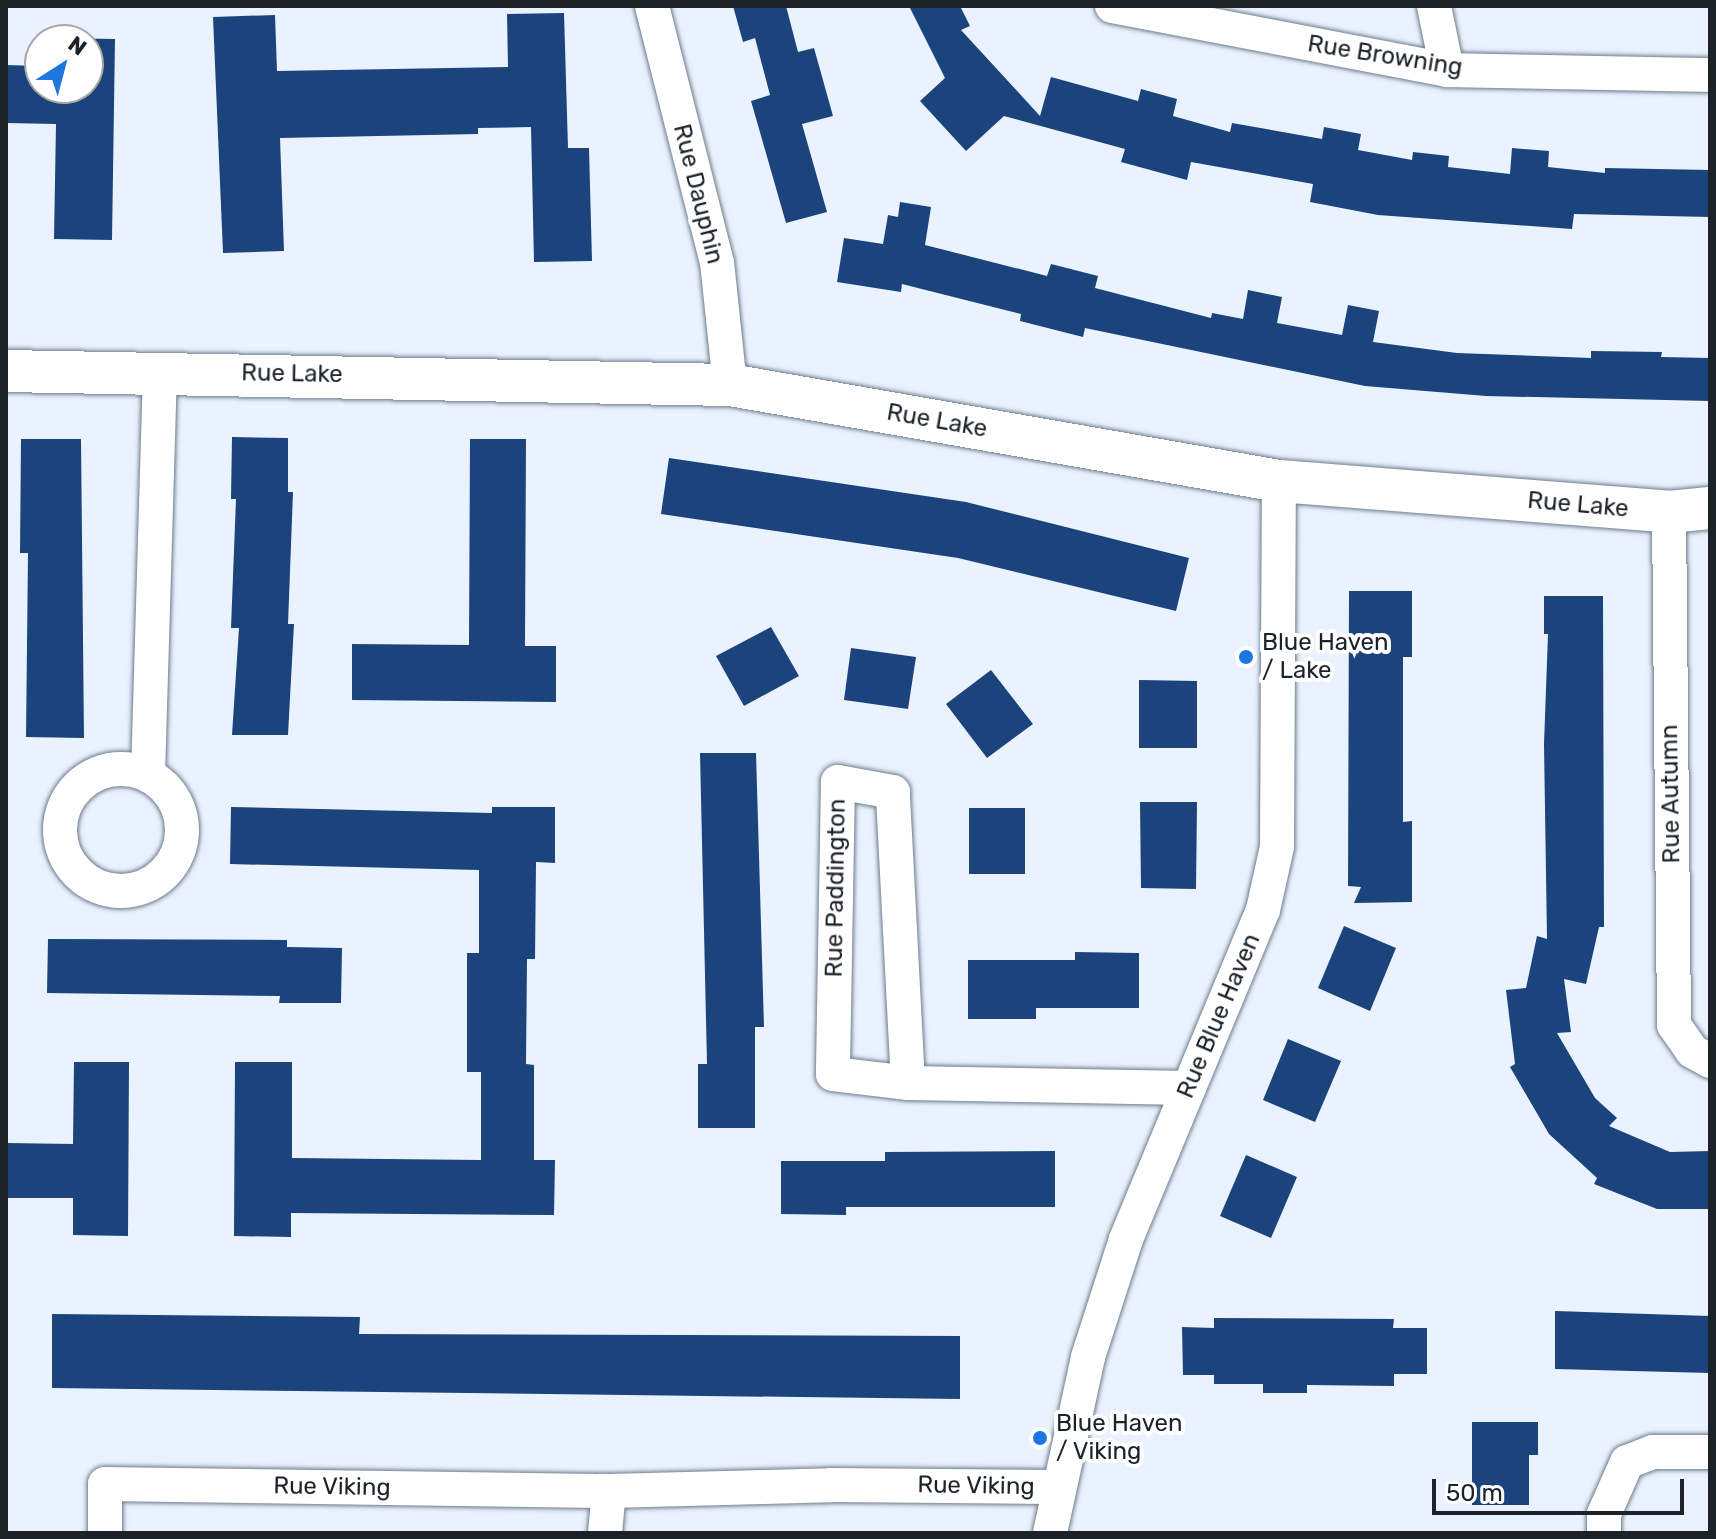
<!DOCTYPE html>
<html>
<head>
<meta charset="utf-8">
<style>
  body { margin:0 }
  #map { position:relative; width:1716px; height:1539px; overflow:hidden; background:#e9f2fe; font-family:Rubik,sans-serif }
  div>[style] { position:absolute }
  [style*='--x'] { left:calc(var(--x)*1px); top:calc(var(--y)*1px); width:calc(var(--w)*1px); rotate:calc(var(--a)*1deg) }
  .building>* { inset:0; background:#1a447b }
  .roads { filter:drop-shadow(0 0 2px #6e7b8c) drop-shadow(0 0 2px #6e7b8c) }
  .minor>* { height:34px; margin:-17px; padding:0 17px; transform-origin:17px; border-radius:17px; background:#fff }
  .minor>.ring { margin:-17px; padding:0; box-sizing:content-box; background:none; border:34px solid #fff; border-radius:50% }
  .tertiary>* { height:42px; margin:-21px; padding:0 21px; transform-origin:21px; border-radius:21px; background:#fff }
  .dots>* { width:22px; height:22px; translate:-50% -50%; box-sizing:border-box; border:4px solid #fff; border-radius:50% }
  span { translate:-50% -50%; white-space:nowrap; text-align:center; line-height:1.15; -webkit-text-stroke:8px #fff; paint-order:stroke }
  .street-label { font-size:24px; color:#1d2229 }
  .poi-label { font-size:24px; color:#1d2229 }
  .left { translate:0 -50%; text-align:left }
  .frame { position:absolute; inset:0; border:8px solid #1d2229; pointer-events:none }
  .north { position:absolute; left:24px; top:24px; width:80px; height:80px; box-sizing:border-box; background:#fff; border:2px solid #a5a7a9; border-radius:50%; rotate:36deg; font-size:22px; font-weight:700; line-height:32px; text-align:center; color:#1d2229 }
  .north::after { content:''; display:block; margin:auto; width:28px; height:36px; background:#1e77e0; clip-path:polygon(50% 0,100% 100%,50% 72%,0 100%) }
  .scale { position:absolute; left:1432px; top:1479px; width:252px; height:36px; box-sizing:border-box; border:4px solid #1d2229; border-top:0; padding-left:10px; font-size:24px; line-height:28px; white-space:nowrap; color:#1d2229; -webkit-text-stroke:6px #fff; paint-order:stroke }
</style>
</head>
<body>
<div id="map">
  <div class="building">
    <i style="clip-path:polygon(733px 6px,786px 6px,798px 52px,814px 48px,833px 116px,802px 124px,827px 212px,786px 223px,751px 101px,770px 95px,755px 38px,743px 42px)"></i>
    <i style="clip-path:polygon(909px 6px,960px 6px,970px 26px,961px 30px,1040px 116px,1051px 77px,1138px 101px,1141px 89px,1177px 99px,1173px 116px,1230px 132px,1232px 123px,1322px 139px,1324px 127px,1361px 134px,1358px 150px,1412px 160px,1413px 152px,1449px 156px,1448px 167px,1510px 174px,1512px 148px,1549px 151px,1548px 167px,1605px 173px,1605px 168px,1710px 170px,1710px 217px,1574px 214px,1572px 229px,1378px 215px,1310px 202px,1313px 184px,1191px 162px,1187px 180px,1121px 162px,1125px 149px,1004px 116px,966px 151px,920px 101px,945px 78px)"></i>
    <i style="clip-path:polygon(564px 13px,568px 148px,589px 148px,592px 261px,534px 262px,531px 127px,478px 128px,478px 134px,280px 138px,284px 251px,223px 253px,213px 17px,275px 15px,277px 71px,508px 67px,507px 14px)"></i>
    <i style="clip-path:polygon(57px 38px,115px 39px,112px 240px,54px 239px,56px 124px,6px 123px,6px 65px,40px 66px,40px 88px,88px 88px,88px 40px)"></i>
    <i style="clip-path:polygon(900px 202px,931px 207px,925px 245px,1047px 276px,1051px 264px,1098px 276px,1095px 288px,1211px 318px,1212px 313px,1243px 319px,1248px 290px,1282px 297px,1277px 323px,1342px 335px,1348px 305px,1379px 311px,1373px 342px,1457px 353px,1591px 358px,1591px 351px,1662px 352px,1661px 357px,1710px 358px,1710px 401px,1486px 396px,1365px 386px,1085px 328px,1083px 337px,1020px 321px,1021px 314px,902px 284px,901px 292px,837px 282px,844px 238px,883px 244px,888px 215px,898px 217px)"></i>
    <i style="clip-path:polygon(232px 437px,288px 438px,288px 492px,293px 492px,288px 624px,294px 624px,288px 735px,232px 735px,239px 628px,231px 628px,236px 499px,231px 499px)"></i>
    <i style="clip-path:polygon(21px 439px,81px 439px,84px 738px,26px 737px,28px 553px,20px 553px)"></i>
    <i style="clip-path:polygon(470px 439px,526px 439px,525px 646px,556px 646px,556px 702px,352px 700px,352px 644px,469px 645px)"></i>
    <i style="clip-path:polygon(669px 458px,966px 502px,1189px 558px,1176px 611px,958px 558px,661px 514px)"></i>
    <i style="clip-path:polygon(1349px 591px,1412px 591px,1412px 657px,1403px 657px,1403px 822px,1412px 821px,1412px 902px,1354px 903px,1361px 887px,1348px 886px)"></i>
    <i style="clip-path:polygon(1544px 596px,1603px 596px,1604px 927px,1599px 927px,1586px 984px,1564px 979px,1571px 1032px,1557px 1033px,1595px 1098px,1617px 1118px,1609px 1126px,1670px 1152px,1710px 1151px,1710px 1209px,1657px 1209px,1594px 1184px,1597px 1178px,1549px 1134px,1510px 1067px,1515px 1064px,1506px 990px,1526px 988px,1537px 936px,1547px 939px,1544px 744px,1548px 634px,1544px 634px)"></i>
    <i style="clip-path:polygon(771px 627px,799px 676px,744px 706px,716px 656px)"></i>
    <i style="clip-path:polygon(851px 648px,916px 657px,908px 709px,844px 700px)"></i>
    <i style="clip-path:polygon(991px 670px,1033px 724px,987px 758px,946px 704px)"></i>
    <i style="clip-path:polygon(1139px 680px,1197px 681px,1197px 748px,1139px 748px)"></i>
    <i style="clip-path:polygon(700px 753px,756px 753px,764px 1027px,755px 1027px,755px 1128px,698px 1128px,698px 1064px,707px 1064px)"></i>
    <i style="clip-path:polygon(1140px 802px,1197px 802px,1196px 889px,1141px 888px)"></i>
    <i style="clip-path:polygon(231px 807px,492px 813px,492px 807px,555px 807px,555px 863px,536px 862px,535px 959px,527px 959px,526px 1064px,534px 1065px,534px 1160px,555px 1160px,554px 1215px,291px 1213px,291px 1237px,234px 1236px,235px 1062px,292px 1062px,292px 1158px,481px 1160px,481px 1072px,467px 1072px,467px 953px,479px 953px,479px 870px,230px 864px)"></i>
    <i style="clip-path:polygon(969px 808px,1025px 808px,1025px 874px,969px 874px)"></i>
    <i style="clip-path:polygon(1344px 926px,1396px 948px,1370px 1011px,1318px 988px)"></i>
    <i style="clip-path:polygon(48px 939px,287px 940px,287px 947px,342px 948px,341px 1003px,279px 1003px,280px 996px,47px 993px)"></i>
    <i style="clip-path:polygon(1075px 952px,1139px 953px,1139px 1008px,1036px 1008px,1036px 1019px,968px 1019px,968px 960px,1075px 960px)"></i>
    <i style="clip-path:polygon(1288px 1039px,1341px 1061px,1315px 1122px,1263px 1100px)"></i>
    <i style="clip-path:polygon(74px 1062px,129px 1062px,128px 1236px,73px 1235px,73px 1198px,6px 1198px,6px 1143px,73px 1144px)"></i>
    <i style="clip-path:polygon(1055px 1151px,1055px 1207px,846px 1207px,846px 1215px,781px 1214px,781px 1161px,885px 1161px,885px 1152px)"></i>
    <i style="clip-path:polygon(1246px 1155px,1297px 1177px,1271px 1238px,1220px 1216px)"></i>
    <i style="clip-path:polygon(1555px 1311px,1710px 1316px,1710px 1373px,1555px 1369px)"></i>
    <i style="clip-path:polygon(52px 1314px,360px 1317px,359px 1334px,960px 1336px,960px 1399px,52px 1388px)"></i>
    <i style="clip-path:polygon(1214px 1318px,1394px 1319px,1393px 1328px,1427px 1328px,1427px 1374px,1394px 1374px,1394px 1386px,1307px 1385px,1307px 1393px,1263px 1393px,1263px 1384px,1214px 1384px,1214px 1375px,1183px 1375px,1182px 1327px,1214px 1328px)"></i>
    <i style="clip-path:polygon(1472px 1422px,1538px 1422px,1538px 1455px,1529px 1455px,1529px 1505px,1472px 1505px)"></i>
  </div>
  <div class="roads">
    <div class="minor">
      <i style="--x:652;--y:6;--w:264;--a:75.8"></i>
      <i style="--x:717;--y:262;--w:124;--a:84"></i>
      <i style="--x:1112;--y:6;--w:341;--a:10.8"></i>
      <i style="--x:1447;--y:70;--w:263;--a:1.1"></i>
      <i style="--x:1434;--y:6;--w:65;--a:78.5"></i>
      <i style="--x:1669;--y:512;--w:513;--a:89.44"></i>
      <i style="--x:1674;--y:1025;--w:32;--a:55"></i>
      <i style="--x:1692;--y:1051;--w:21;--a:29"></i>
      <i class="ring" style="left:60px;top:769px;width:88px;height:88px"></i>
      <i style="--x:148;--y:775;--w:404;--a:-88.3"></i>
      <i style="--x:908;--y:1083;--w:291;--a:-93"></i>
      <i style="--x:893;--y:792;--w:56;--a:-169.7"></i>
      <i style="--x:838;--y:782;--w:292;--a:91"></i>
      <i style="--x:833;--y:1074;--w:76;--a:6.8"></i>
      <i style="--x:908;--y:1083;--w:281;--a:1"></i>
      <i style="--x:105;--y:1533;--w:49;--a:-90"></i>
      <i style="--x:105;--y:1484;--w:504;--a:0.8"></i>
      <i style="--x:609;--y:1491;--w:222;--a:-1.5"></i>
      <i style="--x:831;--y:1485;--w:225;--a:0.5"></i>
      <i style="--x:605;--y:1533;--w:42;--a:-84.6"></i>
      <i style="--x:1050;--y:1533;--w:180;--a:-77.8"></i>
      <i style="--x:1088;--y:1357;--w:124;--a:-72.1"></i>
      <i style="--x:1126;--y:1239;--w:356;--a:-67.4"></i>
      <i style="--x:1263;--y:910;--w:65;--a:-77.5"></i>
      <i style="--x:1277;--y:847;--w:366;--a:-89.7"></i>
      <i style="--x:1604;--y:1533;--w:19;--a:-90"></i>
      <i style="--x:1604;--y:1514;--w:57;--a:-66.1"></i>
      <i style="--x:1627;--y:1462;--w:28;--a:-21"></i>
      <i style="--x:1653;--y:1452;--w:57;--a:0"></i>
    </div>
    <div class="tertiary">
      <i style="--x:6;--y:371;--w:724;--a:1.11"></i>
      <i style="--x:730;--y:385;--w:557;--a:9.92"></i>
      <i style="--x:1279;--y:481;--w:391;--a:4.5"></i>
      <i style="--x:1669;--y:512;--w:41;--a:-5.6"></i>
    </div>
  </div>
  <div class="dots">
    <i style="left:1246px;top:657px;background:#1e77e0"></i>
    <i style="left:1040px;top:1438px;background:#1e77e0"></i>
  </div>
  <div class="street-label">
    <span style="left:1385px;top:56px;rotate:9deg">Rue Browning</span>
    <span style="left:698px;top:194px;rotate:76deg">Rue Dauphin</span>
    <span style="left:292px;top:374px;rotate:1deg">Rue Lake</span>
    <span style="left:937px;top:421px;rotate:10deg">Rue Lake</span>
    <span style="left:1578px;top:505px;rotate:5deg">Rue Lake</span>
    <span style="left:1671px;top:794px;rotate:-91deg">Rue Autumn</span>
    <span style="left:836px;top:888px;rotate:-89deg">Rue Paddington</span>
    <span style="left:1219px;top:1016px;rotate:-67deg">Rue Blue Haven</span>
    <span style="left:976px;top:1486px;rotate:1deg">Rue Viking</span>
    <span style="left:332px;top:1487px;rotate:1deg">Rue Viking</span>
  </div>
  <div class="poi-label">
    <span class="left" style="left:1262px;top:657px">Blue Haven<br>/ Lake</span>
    <span class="left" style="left:1056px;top:1438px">Blue Haven<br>/ Viking</span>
  </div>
  <div class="frame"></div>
  <div class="north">N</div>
  <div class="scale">50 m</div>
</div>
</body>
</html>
